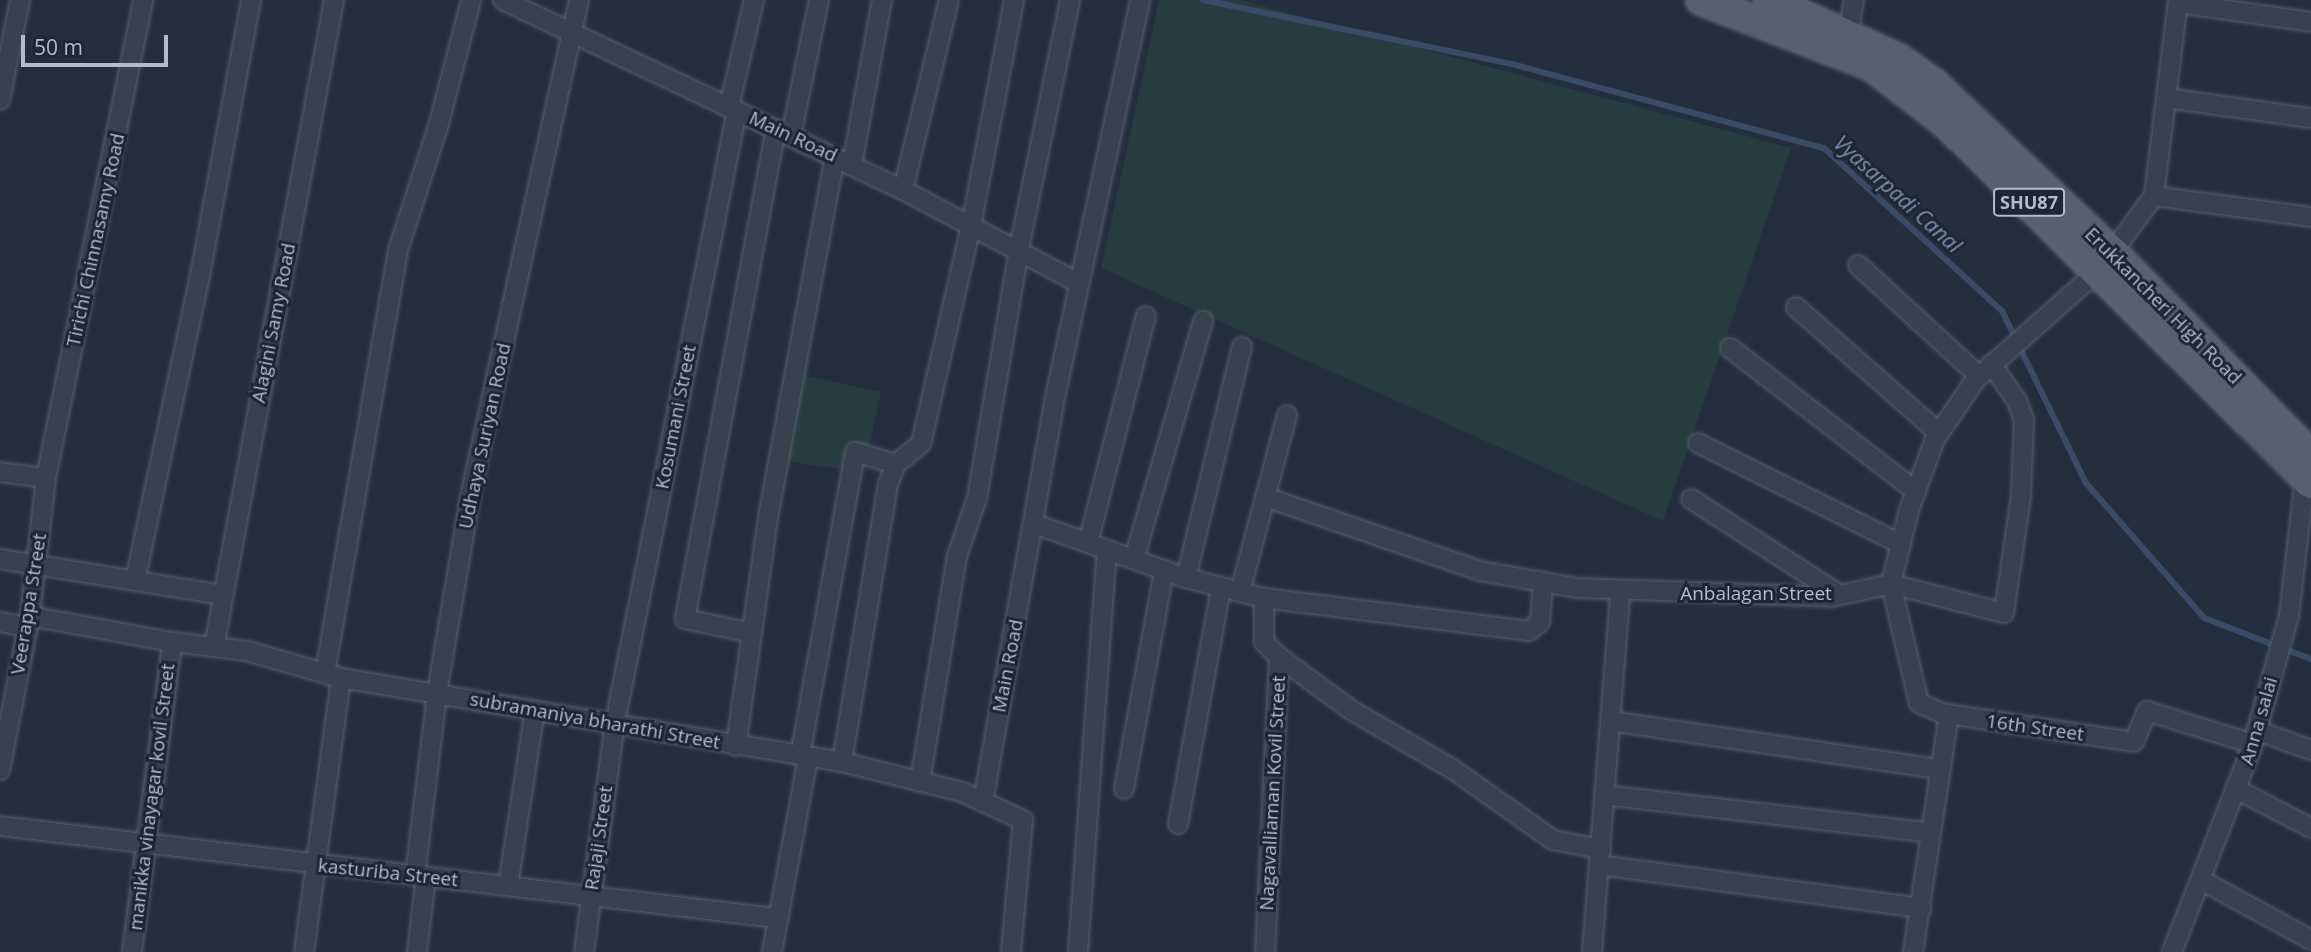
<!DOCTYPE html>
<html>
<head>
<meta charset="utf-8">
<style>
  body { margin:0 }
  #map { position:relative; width:2311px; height:952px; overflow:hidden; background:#242f3e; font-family:"Open Sans",sans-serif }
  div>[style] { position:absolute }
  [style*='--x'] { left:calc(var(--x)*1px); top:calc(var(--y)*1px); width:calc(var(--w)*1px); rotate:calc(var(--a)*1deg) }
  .green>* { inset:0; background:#263c3f }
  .stream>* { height:6px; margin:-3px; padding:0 3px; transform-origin:3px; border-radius:3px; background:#394c67 }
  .roads { filter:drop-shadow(0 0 2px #565f6c) drop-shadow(0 0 2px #565f6c) }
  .minor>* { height:18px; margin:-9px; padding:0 9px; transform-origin:9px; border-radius:9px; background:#38414e }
  .primary>* { height:30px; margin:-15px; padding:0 15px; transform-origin:15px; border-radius:15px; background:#56606e }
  span { translate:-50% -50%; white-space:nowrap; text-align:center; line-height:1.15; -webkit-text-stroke:6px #1d2633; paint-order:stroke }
  .shield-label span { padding:2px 5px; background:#1d2633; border:2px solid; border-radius:5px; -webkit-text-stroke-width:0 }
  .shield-label { font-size:18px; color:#b4bcc9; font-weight:700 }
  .street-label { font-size:19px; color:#b4bcc9 }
  .water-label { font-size:21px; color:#7c92b1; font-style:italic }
  .scale { position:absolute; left:21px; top:35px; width:147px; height:32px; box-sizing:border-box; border:4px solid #b4bcc9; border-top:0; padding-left:9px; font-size:21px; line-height:24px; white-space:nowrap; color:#b4bcc9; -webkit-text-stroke:5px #1d2633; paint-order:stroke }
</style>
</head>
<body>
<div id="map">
  <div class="green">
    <i style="clip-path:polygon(1159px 0,1240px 0,1791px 148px,1663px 521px,1101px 268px)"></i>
    <i style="clip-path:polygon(798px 374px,881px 392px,869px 448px,846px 470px,785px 461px)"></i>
  </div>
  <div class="stream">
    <i style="--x:1203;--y:0;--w:316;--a:11.7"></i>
    <i style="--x:1512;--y:64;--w:323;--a:15.1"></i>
    <i style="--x:1824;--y:148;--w:241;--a:42.5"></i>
    <i style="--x:2002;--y:311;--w:191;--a:64"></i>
    <i style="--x:2086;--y:483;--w:179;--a:48.8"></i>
    <i style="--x:2204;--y:618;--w:115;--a:21"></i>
  </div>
  <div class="roads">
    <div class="minor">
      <i style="--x:503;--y:0;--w:443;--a:25.4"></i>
      <i style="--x:903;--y:190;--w:199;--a:27.9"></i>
      <i style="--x:2178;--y:3;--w:134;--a:8.1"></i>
      <i style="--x:1848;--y:34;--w:35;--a:-80"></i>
      <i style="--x:2166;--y:98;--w:146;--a:7.9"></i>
      <i style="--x:0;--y:100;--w:102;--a:-78.7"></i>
      <i style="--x:729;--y:107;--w:110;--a:-76.8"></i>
      <i style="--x:791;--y:136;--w:139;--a:-78.4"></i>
      <i style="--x:852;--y:165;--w:168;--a:-79.7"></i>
      <i style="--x:903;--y:190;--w:195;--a:-76.4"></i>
      <i style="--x:2154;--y:196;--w:158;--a:7.6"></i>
      <i style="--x:1858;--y:265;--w:164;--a:42.5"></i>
      <i style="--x:1796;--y:307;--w:191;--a:41.4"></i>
      <i style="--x:1730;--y:348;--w:235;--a:37.6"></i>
      <i style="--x:1991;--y:364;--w:45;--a:54.9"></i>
      <i style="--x:2017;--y:401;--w:20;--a:70"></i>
      <i style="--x:2024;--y:420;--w:76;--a:92.3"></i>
      <i style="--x:2021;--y:496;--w:118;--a:98.3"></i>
      <i style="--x:2004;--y:613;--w:117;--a:-165.6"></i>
      <i style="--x:1891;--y:584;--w:122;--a:76.8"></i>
      <i style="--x:1919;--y:703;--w:24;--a:24"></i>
      <i style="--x:1941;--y:713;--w:195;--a:8.5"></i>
      <i style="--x:2134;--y:742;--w:34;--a:-67"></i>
      <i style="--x:2147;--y:711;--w:111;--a:17.3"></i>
      <i style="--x:1698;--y:443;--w:227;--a:26.5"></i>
      <i style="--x:0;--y:472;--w:46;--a:7.4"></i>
      <i style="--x:1265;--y:497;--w:227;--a:19"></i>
      <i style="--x:1480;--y:571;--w:98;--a:9.9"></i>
      <i style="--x:1577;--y:588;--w:254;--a:2"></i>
      <i style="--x:1831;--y:597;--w:61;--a:-12.2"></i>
      <i style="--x:1891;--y:584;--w:76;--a:-76.3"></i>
      <i style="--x:1909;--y:510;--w:76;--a:-69.9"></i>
      <i style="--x:1935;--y:439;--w:73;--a:-55.7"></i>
      <i style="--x:1976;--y:379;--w:164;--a:-41.5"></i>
      <i style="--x:2099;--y:270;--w:92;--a:-53.4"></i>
      <i style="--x:2154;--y:196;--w:197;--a:-83"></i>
      <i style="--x:1691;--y:499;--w:177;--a:32.8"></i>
      <i style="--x:1035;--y:524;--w:160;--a:19.7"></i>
      <i style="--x:1186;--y:578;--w:81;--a:14.4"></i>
      <i style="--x:1264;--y:598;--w:267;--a:7.1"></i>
      <i style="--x:1529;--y:631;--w:14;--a:-39"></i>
      <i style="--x:1540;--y:622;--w:40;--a:-85.7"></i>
      <i style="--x:1088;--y:543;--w:234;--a:-75.7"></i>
      <i style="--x:0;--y:559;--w:225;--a:9.2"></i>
      <i style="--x:1134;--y:559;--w:248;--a:-73.8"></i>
      <i style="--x:1186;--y:578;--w:238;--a:-76.4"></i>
      <i style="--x:135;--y:581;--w:307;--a:-78"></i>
      <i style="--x:199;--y:281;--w:286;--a:-79.5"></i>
      <i style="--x:1240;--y:592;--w:183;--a:-75.1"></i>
      <i style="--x:1264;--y:598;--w:44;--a:90"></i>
      <i style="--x:1264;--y:642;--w:21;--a:45"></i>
      <i style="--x:1279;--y:657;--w:295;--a:92.7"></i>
      <i style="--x:30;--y:616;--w:144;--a:10.4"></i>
      <i style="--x:172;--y:642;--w:76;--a:6.8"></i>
      <i style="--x:247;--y:651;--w:98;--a:16"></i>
      <i style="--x:341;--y:678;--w:508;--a:9.52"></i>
      <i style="--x:842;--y:762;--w:124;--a:14"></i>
      <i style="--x:962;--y:792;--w:67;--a:24.7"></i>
      <i style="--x:1023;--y:820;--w:133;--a:95.2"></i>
      <i style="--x:0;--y:622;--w:28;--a:10"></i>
      <i style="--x:752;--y:633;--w:68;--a:-168.2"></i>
      <i style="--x:685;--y:619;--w:498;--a:-79.5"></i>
      <i style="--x:214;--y:647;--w:658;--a:-79.49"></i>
      <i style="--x:1279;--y:657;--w:89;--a:36.4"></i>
      <i style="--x:1351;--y:710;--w:119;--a:30.2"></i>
      <i style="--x:1454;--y:770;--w:121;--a:35.3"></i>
      <i style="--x:1553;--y:840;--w:49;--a:10.6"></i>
      <i style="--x:325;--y:673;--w:429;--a:-80.2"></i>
      <i style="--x:398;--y:250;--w:129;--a:-72"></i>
      <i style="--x:438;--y:127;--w:131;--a:-75.4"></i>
      <i style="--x:1610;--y:721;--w:333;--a:8.3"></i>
      <i style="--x:2256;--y:730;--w:59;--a:20"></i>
      <i style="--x:736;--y:746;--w:236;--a:-82"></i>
      <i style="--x:769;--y:512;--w:361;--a:-79.5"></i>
      <i style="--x:800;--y:756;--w:309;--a:-79.7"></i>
      <i style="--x:855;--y:452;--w:43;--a:16.3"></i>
      <i style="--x:842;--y:762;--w:282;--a:-80.6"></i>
      <i style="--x:888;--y:484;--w:22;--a:-68"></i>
      <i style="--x:896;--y:464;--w:32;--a:-39"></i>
      <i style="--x:921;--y:444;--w:224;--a:-77.1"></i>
      <i style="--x:971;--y:226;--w:230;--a:-79.2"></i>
      <i style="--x:0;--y:770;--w:157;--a:-79"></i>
      <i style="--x:30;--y:616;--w:139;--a:-83.4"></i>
      <i style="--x:46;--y:478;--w:488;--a:-78.5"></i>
      <i style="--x:920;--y:782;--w:229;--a:-80.7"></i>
      <i style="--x:957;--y:556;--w:61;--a:-71"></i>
      <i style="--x:977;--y:498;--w:253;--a:-80.4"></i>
      <i style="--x:1019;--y:249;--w:254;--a:-78.4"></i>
      <i style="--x:1124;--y:789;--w:223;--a:-79.6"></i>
      <i style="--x:2238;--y:790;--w:82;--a:27.5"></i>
      <i style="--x:1604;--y:795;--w:329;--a:6.6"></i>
      <i style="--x:983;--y:802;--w:406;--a:-79.9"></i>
      <i style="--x:1054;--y:402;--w:411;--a:-77.9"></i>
      <i style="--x:1178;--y:824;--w:241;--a:-79.7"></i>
      <i style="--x:0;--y:826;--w:781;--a:6.76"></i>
      <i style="--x:1599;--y:865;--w:325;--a:7.6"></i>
      <i style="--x:415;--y:876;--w:184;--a:-83.1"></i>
      <i style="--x:437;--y:693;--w:199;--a:-80.4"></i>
      <i style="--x:470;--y:497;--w:509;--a:-77.63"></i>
      <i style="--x:2203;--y:881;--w:123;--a:28.6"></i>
      <i style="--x:508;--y:886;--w:178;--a:-81.3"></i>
      <i style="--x:132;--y:952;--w:313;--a:-82.6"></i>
      <i style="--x:304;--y:952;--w:276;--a:-82.3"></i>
      <i style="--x:417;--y:952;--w:76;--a:-83.2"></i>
      <i style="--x:584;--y:952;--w:231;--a:-82.3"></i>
      <i style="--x:615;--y:723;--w:624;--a:-78.73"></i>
      <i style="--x:772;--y:952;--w:198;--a:-79.5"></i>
      <i style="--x:1078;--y:952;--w:403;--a:-85.9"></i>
      <i style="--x:1592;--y:952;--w:360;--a:-85.5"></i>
      <i style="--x:1913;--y:952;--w:240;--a:-81.4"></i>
      <i style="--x:2172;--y:952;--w:223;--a:-68.7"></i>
      <i style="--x:2253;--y:744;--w:133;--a:-74.3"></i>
      <i style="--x:2289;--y:616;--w:139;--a:-83.4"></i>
    </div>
    <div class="primary">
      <i style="--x:1701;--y:0;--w:183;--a:21.1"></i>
      <i style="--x:1872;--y:66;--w:93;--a:37.6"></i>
      <i style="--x:1946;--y:123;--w:513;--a:44.6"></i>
      <i style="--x:1769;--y:0;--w:143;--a:24.4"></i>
      <i style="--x:1899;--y:59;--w:42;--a:35.2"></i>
      <i style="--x:1933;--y:83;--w:250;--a:43.4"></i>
      <i style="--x:2115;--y:255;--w:281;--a:45.7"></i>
    </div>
  </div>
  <div class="shield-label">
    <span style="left:2029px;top:202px">SHU87</span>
  </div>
  <div class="street-label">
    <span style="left:793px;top:137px;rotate:25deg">Main Road</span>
    <span style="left:96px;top:240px;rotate:-78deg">Tirichi Chinnasamy Road</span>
    <span style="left:2163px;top:306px;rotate:45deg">Erukkancheri High Road</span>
    <span style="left:274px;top:323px;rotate:-79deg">Alagini Samy Road</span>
    <span style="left:676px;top:417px;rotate:-79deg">Kosumani Street</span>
    <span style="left:485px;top:436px;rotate:-78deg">Udhaya Suriyan Road</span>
    <span style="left:1756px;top:594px">Anbalagan Street</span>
    <span style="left:29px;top:604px;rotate:-81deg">Veerappa Street</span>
    <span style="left:1008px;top:666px;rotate:-79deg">Main Road</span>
    <span style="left:595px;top:721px;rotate:10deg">subramaniya bharathi Street</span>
    <span style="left:2259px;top:721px;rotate:-74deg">Anna salai</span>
    <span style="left:2035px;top:728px;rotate:8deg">16th Street</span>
    <span style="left:1273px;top:793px;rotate:-87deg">Nagavalliaman Kovil Street</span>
    <span style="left:152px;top:797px;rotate:-83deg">manikka vinayagar kovil Street</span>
    <span style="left:599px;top:838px;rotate:-82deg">Rajaji Street</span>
    <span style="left:388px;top:873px;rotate:6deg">kasturiba Street</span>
  </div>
  <div class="water-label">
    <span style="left:1898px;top:194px;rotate:42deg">Vyasarpadi Canal</span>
  </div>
  <div class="scale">50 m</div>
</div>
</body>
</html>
